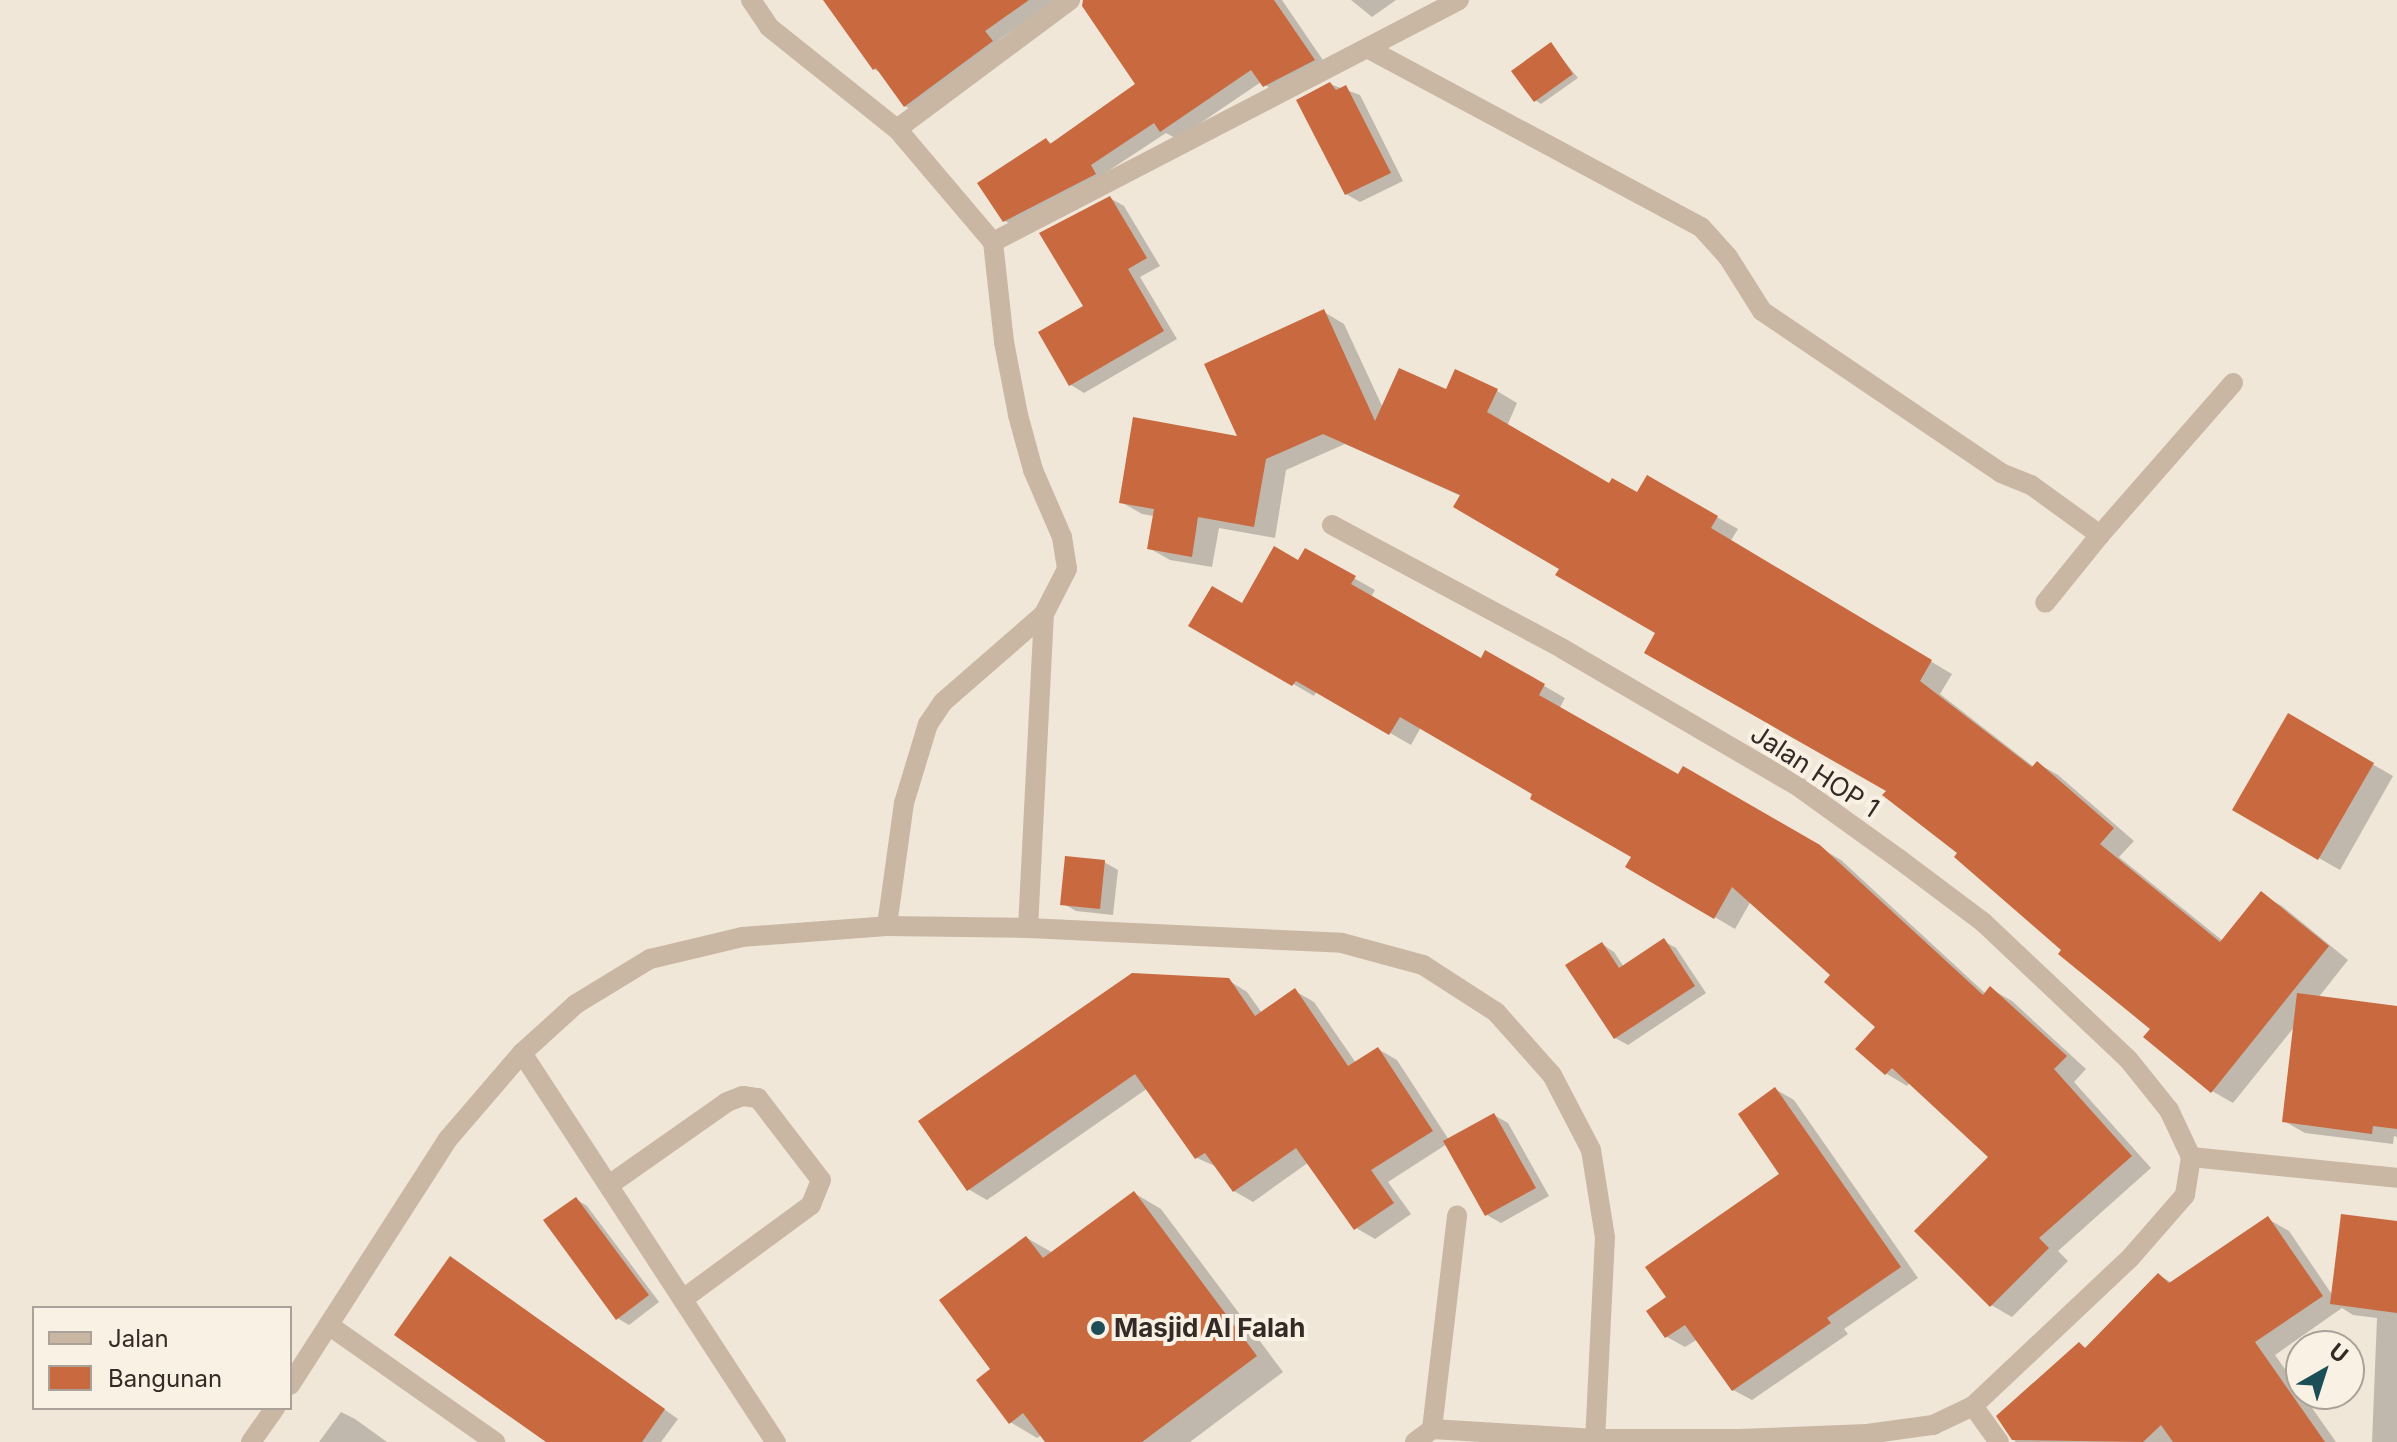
<!DOCTYPE html>
<html>
<head>
<meta charset="utf-8">
<style>
  body { margin:0 }
  #map { position:relative; width:2397px; height:1442px; overflow:hidden; background:#f1e7d8; font-family:Inter,sans-serif }
  div>[style] { position:absolute }
  [style*='--x'] { left:calc(var(--x)*1px); top:calc(var(--y)*1px); width:calc(var(--w)*1px); rotate:calc(var(--a)*1deg) }
  .shadow>* { inset:0; background:#0003 }
  .building>* { inset:0; background:#c8693f }
  .minor>* { height:20px; margin:-10px; padding:0 10px; transform-origin:10px; border-radius:10px; background:#c9b7a4 }
  .dots>* { width:22px; height:22px; translate:-50% -50%; box-sizing:border-box; border:4px solid #f9f1e4; border-radius:50% }
  span { translate:-50% -50%; white-space:nowrap; text-align:center; line-height:1.15; -webkit-text-stroke:8px #f9f1e4; paint-order:stroke }
  .street-label { font-size:26px; color:#342b26 }
  .poi-label { font-size:26px; color:#342b26; font-weight:700 }
  .left { translate:0 -50%; text-align:left }
  .legend { position:absolute; left:32px; top:1306px; width:260px; height:104px; box-sizing:border-box; background:#f9f1e4; border:2px solid #aaa298; margin:0; padding:10px 14px; list-style:none; font-size:24px; color:#342b26 }
  .legend li { display:flex; align-items:center; gap:16px; height:40px }
  .legend b { width:40px; border:2px solid #aaa298 }
  .north { position:absolute; left:2285px; top:1330px; width:80px; height:80px; box-sizing:border-box; background:#f9f1e4; border:2px solid #aaa298; border-radius:50%; rotate:39deg; font-size:22px; font-weight:700; line-height:32px; text-align:center; color:#342b26 }
  .north::after { content:''; display:block; margin:auto; width:28px; height:36px; background:#1b4e56; clip-path:polygon(50% 0,100% 100%,50% 72%,0 100%) }
</style>
</head>
<body>
<div id="map">
  <div class="shadow">
    <i style="clip-path:polygon(825px 0,1056px 0,999px 40px,1007px 51px,921px 115px,905px 106px,882px 74px,874px 69px)"></i>
    <i style="clip-path:polygon(1083px 0,1282px 0,1329px 69px,1279px 95px,1261px 82px,1177px 139px,1166px 133px,1020px 229px,1005px 221px,1046px 140px,1053px 144px,1138px 84px)"></i>
    <i style="clip-path:polygon(1351px 0,1396px 0,1372px 17px)"></i>
    <i style="clip-path:polygon(1551px 45px,1578px 78px,1541px 104px,1535px 100px)"></i>
    <i style="clip-path:polygon(1330px 84px,1360px 95px,1403px 181px,1360px 202px,1346px 194px)"></i>
    <i style="clip-path:polygon(1110px 198px,1124px 206px,1160px 266px,1140px 277px,1177px 339px,1084px 393px,1071px 385px)"></i>
    <i style="clip-path:polygon(1324px 312px,1344px 324px,1383px 408px,1447px 392px,1497px 391px,1517px 403px,1507px 426px,1608px 485px,1637px 495px,1648px 478px,1738px 529px,1730px 542px,1952px 674px,1940px 694px,2034px 767px,2037px 763px,2058px 775px,2134px 841px,2119px 857px,2223px 941px,2261px 894px,2282px 906px,2348px 960px,2318px 998px,2397px 1007px,2397px 1137px,2394px 1136px,2393px 1144px,2305px 1133px,2284px 1121px,2295px 1026px,2233px 1103px,2212px 1091px,2153px 1029px,1889px 791px,1561px 568px,1461px 496px,1345px 444px,1286px 470px,1275px 538px,1219px 528px,1212px 567px,1170px 560px,1149px 548px,1154px 516px,1142px 514px,1121px 502px,1240px 438px)"></i>
    <i style="clip-path:polygon(1306px 551px,1375px 590px,1371px 597px,1481px 661px,1486px 652px,1565px 698px,1559px 709px,1679px 777px,1684px 768px,1841px 860px,1986px 994px,1991px 989px,2012px 1001px,2086px 1069px,2074px 1082px,2151px 1168px,2058px 1251px,2068px 1261px,2012px 1317px,1991px 1305px,1991px 1157px,1910px 1082px,1907px 1086px,1887px 1074px,1858px 1048px,1878px 1027px,1833px 975px,1751px 901px,1735px 929px,1628px 866px,1634px 856px,1421px 727px,1411px 745px,1317px 691px,1314px 696px,1191px 625px,1243px 606px,1299px 563px)"></i>
    <i style="clip-path:polygon(2289px 716px,2393px 776px,2340px 870px,2234px 810px)"></i>
    <i style="clip-path:polygon(1104px 862px,1118px 870px,1113px 915px,1076px 911px,1062px 903px)"></i>
    <i style="clip-path:polygon(1664px 941px,1676px 948px,1706px 993px,1628px 1045px,1615px 1038px,1602px 944px,1614px 952px,1624px 967px)"></i>
    <i style="clip-path:polygon(1228px 980px,1247px 992px,1262px 1013px,1295px 991px,1314px 1002px,1356px 1063px,1378px 1049px,1397px 1060px,1449px 1140px,1494px 1115px,1508px 1123px,1549px 1196px,1501px 1223px,1487px 1215px,1447px 1144px,1388px 1182px,1411px 1214px,1375px 1239px,1356px 1228px,1309px 1162px,1253px 1202px,1234px 1191px,1217px 1167px,1197px 1158px,1148px 1088px,987px 1200px,968px 1189px)"></i>
    <i style="clip-path:polygon(1775px 1089px,1794px 1100px,1918px 1278px,1844px 1329px,1848px 1334px,1752px 1400px,1733px 1390px,1698px 1339px,1685px 1347px,1667px 1337px,1669px 1297px,1782px 1175px)"></i>
    <i style="clip-path:polygon(1134px 1193px,1161px 1209px,1283px 1372px,1190px 1442px,1047px 1442px,1042px 1435px,1037px 1438px,1010px 1422px,993px 1370px,1027px 1238px,1053px 1253px)"></i>
    <i style="clip-path:polygon(576px 1199px,587px 1206px,659px 1302px,629px 1325px,617px 1318px)"></i>
    <i style="clip-path:polygon(2268px 1219px,2289px 1231px,2333px 1296px,2397px 1223px,2397px 1442px,2372px 1442px,2377px 1318px,2353px 1315px,2342px 1308px,2275px 1355px,2336px 1442px,2016px 1442px,2013px 1439px,2079px 1344px,2087px 1349px,2159px 1275px,2172px 1283px)"></i>
    <i style="clip-path:polygon(464px 1267px,678px 1419px,661px 1442px,549px 1442px)"></i>
    <i style="clip-path:polygon(341px 1412px,355px 1419px,387px 1442px,319px 1442px)"></i>
  </div>
  <div class="building">
    <i style="clip-path:polygon(823px 0,1029px 0,985px 31px,993px 41px,904px 107px,876px 68px,873px 70px)"></i>
    <i style="clip-path:polygon(1083px 0,1274px 0,1315px 60px,1263px 87px,1251px 70px,1160px 132px,1154px 123px,1091px 165px,1096px 174px,1003px 222px,977px 183px,1046px 138px,1050px 144px,1135px 84px,1082px 6px)"></i>
    <i style="clip-path:polygon(1551px 42px,1573px 74px,1534px 102px,1511px 71px)"></i>
    <i style="clip-path:polygon(1330px 82px,1336px 90px,1346px 85px,1391px 173px,1345px 195px,1296px 100px)"></i>
    <i style="clip-path:polygon(1110px 196px,1147px 258px,1128px 269px,1164px 331px,1069px 386px,1038px 332px,1083px 306px,1039px 233px)"></i>
    <i style="clip-path:polygon(1324px 309px,1375px 421px,1399px 368px,1446px 389px,1455px 369px,1498px 389px,1487px 412px,1609px 483px,1612px 478px,1637px 492px,1647px 475px,1718px 516px,1711px 528px,1932px 660px,1920px 681px,2032px 767px,2037px 761px,2114px 828px,2100px 844px,2220px 942px,2261px 891px,2329px 946px,2211px 1093px,2143px 1037px,2150px 1029px,2058px 954px,2061px 950px,1954px 857px,1957px 853px,1882px 795px,1886px 791px,1644px 653px,1655px 633px,1555px 575px,1559px 569px,1453px 507px,1460px 495px,1323px 434px,1266px 459px,1254px 527px,1198px 517px,1192px 557px,1147px 549px,1154px 509px,1119px 503px,1133px 417px,1237px 436px,1204px 364px)"></i>
    <i style="clip-path:polygon(1274px 546px,1298px 560px,1305px 548px,1356px 576px,1351px 584px,1481px 658px,1485px 650px,1545px 684px,1539px 695px,1678px 774px,1683px 766px,1820px 845px,1983px 995px,1990px 986px,2067px 1056px,2054px 1069px,2132px 1156px,2039px 1238px,2049px 1248px,1990px 1307px,1914px 1231px,1988px 1157px,1892px 1068px,1885px 1075px,1855px 1049px,1875px 1027px,1824px 982px,1830px 975px,1732px 887px,1714px 919px,1625px 867px,1631px 857px,1530px 799px,1532px 794px,1400px 717px,1389px 735px,1296px 681px,1292px 686px,1188px 626px,1212px 586px,1242px 603px)"></i>
    <i style="clip-path:polygon(2288px 713px,2374px 763px,2318px 860px,2232px 810px)"></i>
    <i style="clip-path:polygon(1065px 856px,1105px 860px,1100px 909px,1060px 905px)"></i>
    <i style="clip-path:polygon(1664px 938px,1695px 986px,1614px 1039px,1565px 965px,1602px 942px,1619px 968px)"></i>
    <i style="clip-path:polygon(1132px 973px,1229px 978px,1255px 1016px,1295px 988px,1348px 1066px,1378px 1047px,1433px 1131px,1371px 1170px,1394px 1203px,1354px 1230px,1296px 1148px,1233px 1192px,1205px 1153px,1195px 1159px,1135px 1074px,967px 1191px,918px 1121px)"></i>
    <i style="clip-path:polygon(2297px 993px,2397px 1006px,2397px 1129px,2373px 1126px,2372px 1134px,2282px 1122px)"></i>
    <i style="clip-path:polygon(1775px 1087px,1901px 1267px,1827px 1318px,1831px 1323px,1732px 1391px,1685px 1325px,1665px 1338px,1646px 1311px,1666px 1297px,1645px 1267px,1779px 1174px,1738px 1114px)"></i>
    <i style="clip-path:polygon(1494px 1113px,1536px 1188px,1485px 1216px,1443px 1141px)"></i>
    <i style="clip-path:polygon(1134px 1191px,1257px 1356px,1142px 1442px,1045px 1442px,1023px 1413px,1009px 1424px,976px 1380px,990px 1369px,939px 1300px,1026px 1236px,1043px 1258px)"></i>
    <i style="clip-path:polygon(576px 1197px,649px 1295px,616px 1320px,543px 1220px)"></i>
    <i style="clip-path:polygon(2341px 1214px,2397px 1221px,2397px 1313px,2330px 1304px)"></i>
    <i style="clip-path:polygon(2268px 1216px,2323px 1296px,2255px 1342px,2325px 1442px,2173px 1442px,2161px 1425px,2143px 1442px,2012px 1440px,1996px 1416px,2079px 1342px,2085px 1348px,2158px 1273px,2169px 1283px)"></i>
    <i style="clip-path:polygon(450px 1256px,665px 1409px,642px 1442px,546px 1442px,394px 1335px)"></i>
  </div>
  <div class="minor">
    <i style="--x:751;--y:0;--w:32;--a:56"></i>
    <i style="--x:769;--y:27;--w:164;--a:38.6"></i>
    <i style="--x:897;--y:129;--w:148;--a:49.7"></i>
    <i style="--x:993;--y:242;--w:101;--a:83.7"></i>
    <i style="--x:1004;--y:342;--w:74;--a:79.1"></i>
    <i style="--x:1018;--y:415;--w:57;--a:74.7"></i>
    <i style="--x:1033;--y:470;--w:73;--a:66.6"></i>
    <i style="--x:1062;--y:537;--w:32;--a:81"></i>
    <i style="--x:1067;--y:569;--w:51;--a:117.1"></i>
    <i style="--x:1044;--y:614;--w:134;--a:138.9"></i>
    <i style="--x:943;--y:702;--w:27;--a:124"></i>
    <i style="--x:928;--y:724;--w:83;--a:106.9"></i>
    <i style="--x:904;--y:803;--w:124;--a:97.9"></i>
    <i style="--x:1367;--y:48;--w:379;--a:28.2"></i>
    <i style="--x:1701;--y:227;--w:40;--a:48"></i>
    <i style="--x:1728;--y:257;--w:64;--a:57.8"></i>
    <i style="--x:1762;--y:311;--w:289;--a:34.1"></i>
    <i style="--x:2001;--y:473;--w:32;--a:22"></i>
    <i style="--x:2031;--y:485;--w:85;--a:35.9"></i>
    <i style="--x:2100;--y:535;--w:87;--a:129"></i>
    <i style="--x:897;--y:129;--w:216;--a:-36.7"></i>
    <i style="--x:993;--y:242;--w:525;--a:-27.44"></i>
    <i style="--x:1332;--y:525;--w:262;--a:28.2"></i>
    <i style="--x:1563;--y:649;--w:270;--a:30.3"></i>
    <i style="--x:1796;--y:785;--w:127;--a:35.7"></i>
    <i style="--x:1899;--y:859;--w:105;--a:36.9"></i>
    <i style="--x:1983;--y:922;--w:199;--a:43.4"></i>
    <i style="--x:2128;--y:1059;--w:65;--a:51.2"></i>
    <i style="--x:2169;--y:1110;--w:52;--a:64.9"></i>
    <i style="--x:2100;--y:535;--w:202;--a:-48.8"></i>
    <i style="--x:1028;--y:928;--w:314;--a:-87.1"></i>
    <i style="--x:522;--y:1053;--w:465;--a:56.9"></i>
    <i style="--x:609;--y:1185;--w:144;--a:-35.1"></i>
    <i style="--x:727;--y:1102;--w:17;--a:-21"></i>
    <i style="--x:743;--y:1096;--w:15;--a:8"></i>
    <i style="--x:758;--y:1098;--w:103;--a:52.5"></i>
    <i style="--x:821;--y:1180;--w:27;--a:112"></i>
    <i style="--x:811;--y:1205;--w:159;--a:143.7"></i>
    <i style="--x:330;--y:1326;--w:202;--a:35.1"></i>
    <i style="--x:290;--y:1385;--w:292;--a:-57.3"></i>
    <i style="--x:448;--y:1139;--w:113;--a:-49.3"></i>
    <i style="--x:522;--y:1053;--w:73;--a:-42.2"></i>
    <i style="--x:576;--y:1004;--w:87;--a:-31.3"></i>
    <i style="--x:650;--y:959;--w:95;--a:-13.4"></i>
    <i style="--x:742;--y:937;--w:145;--a:-4.3"></i>
    <i style="--x:887;--y:926;--w:141;--a:0.8"></i>
    <i style="--x:1028;--y:928;--w:314;--a:2.7"></i>
    <i style="--x:1342;--y:943;--w:84;--a:15.2"></i>
    <i style="--x:1423;--y:965;--w:87;--a:32.8"></i>
    <i style="--x:1496;--y:1012;--w:84;--a:48.4"></i>
    <i style="--x:1552;--y:1075;--w:85;--a:62.5"></i>
    <i style="--x:1591;--y:1150;--w:88;--a:80.9"></i>
    <i style="--x:1605;--y:1237;--w:205;--a:92.8"></i>
    <i style="--x:1973;--y:1406;--w:44;--a:54.2"></i>
    <i style="--x:1432;--y:1429;--w:215;--a:-83.3"></i>
    <i style="--x:251;--y:1442;--w:42;--a:-54.8"></i>
    <i style="--x:1415;--y:1442;--w:21;--a:-37"></i>
    <i style="--x:1432;--y:1429;--w:163;--a:3.5"></i>
    <i style="--x:1595;--y:1439;--w:144;--a:0"></i>
    <i style="--x:1739;--y:1439;--w:128;--a:-2.2"></i>
    <i style="--x:1867;--y:1434;--w:67;--a:-7.8"></i>
    <i style="--x:1933;--y:1425;--w:44;--a:-25.4"></i>
    <i style="--x:1973;--y:1406;--w:217;--a:-43.3"></i>
    <i style="--x:2131;--y:1257;--w:82;--a:-48.9"></i>
    <i style="--x:2185;--y:1195;--w:38;--a:-81"></i>
    <i style="--x:2191;--y:1157;--w:207;--a:5.8"></i>
  </div>
  <div class="dots">
    <i style="left:1098px;top:1328px;background:#1b4e56"></i>
  </div>
  <div class="street-label">
    <span style="left:1815px;top:771px;rotate:33deg">Jalan HOP 1</span>
  </div>
  <div class="poi-label">
    <span class="left" style="left:1114px;top:1328px">Masjid Al Falah</span>
  </div>
  <ul class="legend">
  <li><b style="height:10px;background:#c9b7a4"></b>Jalan</li>
  <li><b style="height:22px;background:#c8693f"></b>Bangunan</li>
  </ul>
  <div class="north">U</div>
</div>
</body>
</html>
